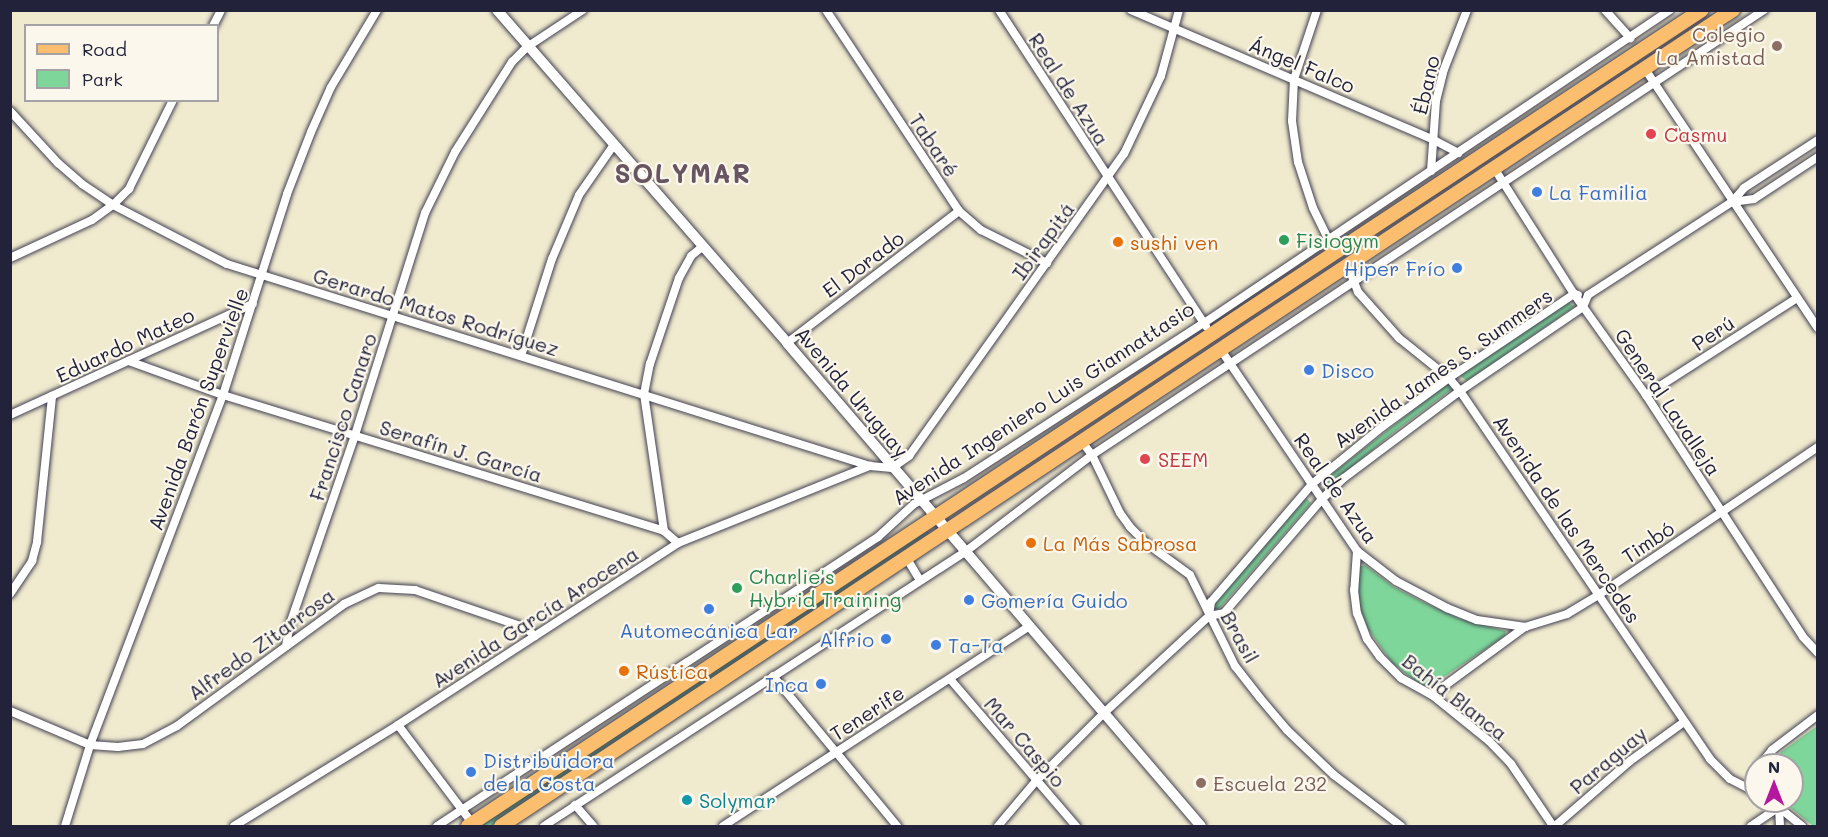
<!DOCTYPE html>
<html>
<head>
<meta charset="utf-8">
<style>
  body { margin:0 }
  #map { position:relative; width:1828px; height:837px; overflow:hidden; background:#f0eacf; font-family:Mali,sans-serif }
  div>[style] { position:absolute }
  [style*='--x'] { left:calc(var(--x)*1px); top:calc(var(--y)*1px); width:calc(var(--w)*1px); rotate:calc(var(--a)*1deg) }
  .green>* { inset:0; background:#7fd69a }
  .roads { filter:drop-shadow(0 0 2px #414051) drop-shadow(0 0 2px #414051) }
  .minor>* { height:8px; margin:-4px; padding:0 4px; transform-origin:4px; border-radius:4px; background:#fff }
  .tertiary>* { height:10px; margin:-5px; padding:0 5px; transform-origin:5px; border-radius:5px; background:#fff }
  .primary>* { height:14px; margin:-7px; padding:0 7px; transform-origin:7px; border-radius:7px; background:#fabe6e }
  .dots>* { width:16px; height:16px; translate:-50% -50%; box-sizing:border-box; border:3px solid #fbf7ec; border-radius:50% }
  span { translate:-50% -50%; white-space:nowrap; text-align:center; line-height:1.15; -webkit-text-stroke:4.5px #fbf7ec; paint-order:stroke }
  .education-label { font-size:20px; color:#785e54 }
  .right { translate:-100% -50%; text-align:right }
  .left { translate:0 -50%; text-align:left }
  .street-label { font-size:20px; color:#22223b }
  .health-label { font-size:20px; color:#be3a42 }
  .shop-label { font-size:20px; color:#366cbe }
  .leisure-label { font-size:20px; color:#27864d }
  .food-label { font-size:20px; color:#c56008 }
  .culture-label { font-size:20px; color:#0d838f }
  .district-label { font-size:26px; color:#675562; font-weight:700; letter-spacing:1.5px }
  .frame { position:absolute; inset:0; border:12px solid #22223b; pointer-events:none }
  .legend { position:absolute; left:24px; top:24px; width:195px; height:78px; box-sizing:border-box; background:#fbf7ec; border:2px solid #a4a2a5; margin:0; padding:8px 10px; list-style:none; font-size:18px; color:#22223b }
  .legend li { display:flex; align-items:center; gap:12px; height:30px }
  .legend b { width:30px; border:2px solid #a4a2a5 }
  .north { position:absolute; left:1744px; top:753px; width:60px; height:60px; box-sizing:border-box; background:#fbf7ec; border:2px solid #a4a2a5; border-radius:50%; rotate:0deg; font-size:16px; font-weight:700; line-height:24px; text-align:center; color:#22223b }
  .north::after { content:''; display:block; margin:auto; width:21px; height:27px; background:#b5179e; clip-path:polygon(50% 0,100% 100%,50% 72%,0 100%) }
</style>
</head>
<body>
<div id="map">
  <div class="green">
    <i style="clip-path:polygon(1569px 302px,1574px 307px,1467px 381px,1459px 375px)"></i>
    <i style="clip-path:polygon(1448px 383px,1452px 389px,1393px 433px,1330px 485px,1324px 480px)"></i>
    <i style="clip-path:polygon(1306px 498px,1311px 503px,1219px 609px,1215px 609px,1215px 604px)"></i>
    <i style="clip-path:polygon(926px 529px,929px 533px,594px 758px,491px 826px,477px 826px)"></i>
    <i style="clip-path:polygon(1365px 565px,1394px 587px,1423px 602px,1458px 618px,1506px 631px,1505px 636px,1426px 689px,1392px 663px,1368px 629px,1361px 611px,1357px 588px,1358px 567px)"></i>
    <i style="clip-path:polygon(1817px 726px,1818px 826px,1813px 826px,1782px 801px,1792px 801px,1792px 765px,1771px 765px,1781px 752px)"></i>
  </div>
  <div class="roads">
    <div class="minor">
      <i style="--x:826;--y:10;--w:241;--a:56.5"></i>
      <i style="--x:959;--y:211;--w:29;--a:41"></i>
      <i style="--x:981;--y:230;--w:74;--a:26.6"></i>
      <i style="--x:999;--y:10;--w:378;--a:56.8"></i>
      <i style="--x:1131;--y:10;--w:327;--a:23.2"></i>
      <i style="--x:1432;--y:139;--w:30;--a:28"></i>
      <i style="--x:1317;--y:10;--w:73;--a:108.4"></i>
      <i style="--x:1294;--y:79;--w:42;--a:92.7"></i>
      <i style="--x:1292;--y:121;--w:41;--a:81.7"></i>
      <i style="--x:1298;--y:162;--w:48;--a:71.9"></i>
      <i style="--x:1313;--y:208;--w:34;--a:64"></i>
      <i style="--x:1328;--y:239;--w:15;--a:48"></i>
      <i style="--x:1605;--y:10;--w:38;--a:48"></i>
      <i style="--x:213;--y:26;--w:18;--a:-63"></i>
      <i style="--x:1645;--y:69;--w:311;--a:56.3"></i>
      <i style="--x:10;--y:111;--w:71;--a:47.3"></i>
      <i style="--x:58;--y:163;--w:32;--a:41"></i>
      <i style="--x:82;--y:184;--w:37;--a:34"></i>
      <i style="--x:113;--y:205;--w:128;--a:27.4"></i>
      <i style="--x:227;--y:264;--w:674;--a:17.44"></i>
      <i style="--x:870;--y:466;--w:22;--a:5"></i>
      <i style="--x:892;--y:468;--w:21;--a:-35"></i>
      <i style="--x:909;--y:456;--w:371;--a:-54.6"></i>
      <i style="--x:1124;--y:154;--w:86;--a:-64.6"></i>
      <i style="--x:1161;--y:76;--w:68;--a:-74.7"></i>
      <i style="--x:1494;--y:168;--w:149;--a:57.6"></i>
      <i style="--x:1574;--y:294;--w:124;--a:54.5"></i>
      <i style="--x:1646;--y:395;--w:288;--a:57"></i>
      <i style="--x:1803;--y:637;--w:22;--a:47"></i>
      <i style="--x:1431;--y:171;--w:70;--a:-85.9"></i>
      <i style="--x:1436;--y:101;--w:30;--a:-76"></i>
      <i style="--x:1443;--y:72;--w:66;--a:-68.8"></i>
      <i style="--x:1732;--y:202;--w:22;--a:-8"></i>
      <i style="--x:1754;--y:199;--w:77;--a:-33.3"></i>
      <i style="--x:10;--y:258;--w:90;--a:-24.9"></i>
      <i style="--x:92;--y:220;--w:26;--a:-36"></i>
      <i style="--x:113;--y:205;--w:23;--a:-45"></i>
      <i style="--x:129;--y:189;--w:99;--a:-63.7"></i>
      <i style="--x:1348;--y:266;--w:28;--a:69"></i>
      <i style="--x:1358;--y:292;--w:62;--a:48.3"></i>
      <i style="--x:1399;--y:338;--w:64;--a:38.7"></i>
      <i style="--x:1449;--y:378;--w:17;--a:50"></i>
      <i style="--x:1460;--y:391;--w:445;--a:55.8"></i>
      <i style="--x:1710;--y:759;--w:28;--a:45"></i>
      <i style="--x:1730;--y:779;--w:29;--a:27"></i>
      <i style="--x:787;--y:343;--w:217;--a:-37.5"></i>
      <i style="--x:1221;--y:350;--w:243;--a:55.9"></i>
      <i style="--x:1357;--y:551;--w:49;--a:37.6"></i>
      <i style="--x:1396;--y:581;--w:58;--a:27.9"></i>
      <i style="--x:1447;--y:608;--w:32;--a:22"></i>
      <i style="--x:1477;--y:620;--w:49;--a:8.3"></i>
      <i style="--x:521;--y:356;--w:102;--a:-72.3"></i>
      <i style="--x:552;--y:259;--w:69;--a:-67.1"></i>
      <i style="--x:579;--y:195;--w:60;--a:-55.2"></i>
      <i style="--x:129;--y:361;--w:100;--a:19.9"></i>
      <i style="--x:223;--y:395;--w:461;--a:17.1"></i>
      <i style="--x:664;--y:531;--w:18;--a:41"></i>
      <i style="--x:1646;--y:395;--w:179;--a:-32.7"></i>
      <i style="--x:10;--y:415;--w:267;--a:-24.6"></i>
      <i style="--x:1082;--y:442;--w:16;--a:52"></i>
      <i style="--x:1092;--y:455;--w:64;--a:64.2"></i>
      <i style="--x:1120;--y:513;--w:17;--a:54"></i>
      <i style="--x:1130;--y:527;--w:23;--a:45"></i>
      <i style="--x:1146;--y:543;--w:54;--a:36"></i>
      <i style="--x:1190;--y:575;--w:102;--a:63.7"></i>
      <i style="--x:1235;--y:666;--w:41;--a:52"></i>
      <i style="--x:1260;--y:698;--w:42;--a:49.8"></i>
      <i style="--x:1287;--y:730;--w:65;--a:43.8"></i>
      <i style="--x:1334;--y:775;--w:84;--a:37.3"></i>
      <i style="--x:664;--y:531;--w:138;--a:-98.3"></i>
      <i style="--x:644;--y:394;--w:31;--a:-79"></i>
      <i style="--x:650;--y:364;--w:91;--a:-71.4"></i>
      <i style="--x:679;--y:278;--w:25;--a:-61"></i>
      <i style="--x:691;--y:256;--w:14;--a:-39"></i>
      <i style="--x:1357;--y:551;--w:39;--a:94"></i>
      <i style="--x:1354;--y:590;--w:23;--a:83"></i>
      <i style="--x:1357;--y:613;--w:28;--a:69"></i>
      <i style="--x:1367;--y:639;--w:22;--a:54"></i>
      <i style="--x:1380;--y:657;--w:30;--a:45"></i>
      <i style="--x:1401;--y:678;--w:35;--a:29"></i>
      <i style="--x:1432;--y:695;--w:73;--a:38.9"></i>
      <i style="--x:1489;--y:741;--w:32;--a:46"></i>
      <i style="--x:1511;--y:764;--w:75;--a:55.9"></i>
      <i style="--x:906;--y:557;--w:26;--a:59"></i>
      <i style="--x:10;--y:594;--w:40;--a:-56"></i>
      <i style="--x:32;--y:561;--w:20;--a:-75"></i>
      <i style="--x:37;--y:542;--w:147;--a:-84.1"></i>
      <i style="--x:1209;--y:616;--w:14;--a:-82"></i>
      <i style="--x:1211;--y:602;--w:155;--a:-49.4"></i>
      <i style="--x:1312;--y:484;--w:90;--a:-39.2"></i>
      <i style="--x:1382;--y:427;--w:83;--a:-36.2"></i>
      <i style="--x:1449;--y:378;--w:151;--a:-33.9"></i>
      <i style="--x:1574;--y:294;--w:4;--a:14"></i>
      <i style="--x:286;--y:646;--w:22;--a:-80"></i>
      <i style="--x:290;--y:624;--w:200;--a:-71"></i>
      <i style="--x:355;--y:435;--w:233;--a:-72.5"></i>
      <i style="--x:425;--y:213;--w:68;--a:-63.8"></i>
      <i style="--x:455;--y:152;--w:107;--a:-57.7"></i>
      <i style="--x:512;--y:62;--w:21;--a:-45"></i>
      <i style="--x:527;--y:47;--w:67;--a:-33.5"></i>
      <i style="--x:773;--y:676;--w:195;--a:50.4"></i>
      <i style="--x:950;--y:679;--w:194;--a:49.4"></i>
      <i style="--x:1432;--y:695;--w:115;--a:-36.2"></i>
      <i style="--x:1525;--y:627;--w:44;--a:-17.2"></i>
      <i style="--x:1567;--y:614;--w:39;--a:-31"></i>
      <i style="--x:1600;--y:594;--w:263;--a:-34"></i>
      <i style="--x:10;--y:711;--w:87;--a:23"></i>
      <i style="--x:90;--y:745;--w:28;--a:4"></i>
      <i style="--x:118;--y:747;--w:25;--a:-7"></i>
      <i style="--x:143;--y:744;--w:38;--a:-28"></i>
      <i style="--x:177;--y:726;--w:207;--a:-36.1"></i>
      <i style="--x:344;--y:604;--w:38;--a:-25"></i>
      <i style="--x:379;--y:588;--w:36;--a:3"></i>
      <i style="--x:415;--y:590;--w:117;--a:18.9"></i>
      <i style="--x:526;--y:628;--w:12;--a:42"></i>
      <i style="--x:398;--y:725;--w:123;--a:52.9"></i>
      <i style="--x:1760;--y:765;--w:19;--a:-51"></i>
      <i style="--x:1772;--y:750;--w:58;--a:-37.3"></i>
      <i style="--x:1749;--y:789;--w:17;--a:-65"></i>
      <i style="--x:1771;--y:801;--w:40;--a:39"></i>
      <i style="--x:575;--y:805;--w:28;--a:49"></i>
      <i style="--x:1779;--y:807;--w:19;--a:87"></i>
      <i style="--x:65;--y:826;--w:85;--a:-72.8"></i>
      <i style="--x:90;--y:745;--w:374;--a:-69.2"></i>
      <i style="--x:223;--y:395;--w:211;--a:-72.3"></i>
      <i style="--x:287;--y:194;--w:66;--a:-68.8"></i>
      <i style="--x:311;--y:132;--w:49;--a:-66"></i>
      <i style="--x:331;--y:87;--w:90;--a:-59.1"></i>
      <i style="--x:234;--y:826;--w:193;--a:-31.6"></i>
      <i style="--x:398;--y:725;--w:334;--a:-33"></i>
      <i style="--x:678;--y:543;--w:207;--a:-21.9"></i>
      <i style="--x:437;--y:826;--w:527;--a:-33.24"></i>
      <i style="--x:878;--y:537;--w:49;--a:-42.5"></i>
      <i style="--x:914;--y:504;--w:56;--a:-27.5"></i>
      <i style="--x:964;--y:478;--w:286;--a:-32.9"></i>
      <i style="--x:1204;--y:323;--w:561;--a:-33.89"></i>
      <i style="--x:544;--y:826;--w:502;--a:-33.06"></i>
      <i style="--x:965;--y:552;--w:160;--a:-37.4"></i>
      <i style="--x:1092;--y:455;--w:806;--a:-33.51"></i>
      <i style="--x:723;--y:826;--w:364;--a:-33.1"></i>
      <i style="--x:998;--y:826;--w:59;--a:-49.8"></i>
      <i style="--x:1036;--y:781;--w:96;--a:-45"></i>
      <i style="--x:1104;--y:713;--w:143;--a:-42.7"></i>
      <i style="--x:1209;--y:616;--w:15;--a:-11"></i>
      <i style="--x:1224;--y:613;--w:150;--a:-49.3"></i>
      <i style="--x:1322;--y:499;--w:30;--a:-44"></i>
      <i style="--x:1344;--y:478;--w:145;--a:-36.9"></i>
      <i style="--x:1460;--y:391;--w:149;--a:-34.3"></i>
      <i style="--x:1583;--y:307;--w:13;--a:-67"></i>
      <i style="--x:1588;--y:295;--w:171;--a:-32.9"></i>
      <i style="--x:1732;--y:202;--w:18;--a:-49"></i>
      <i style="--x:1744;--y:188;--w:88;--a:-33"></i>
      <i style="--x:1555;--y:826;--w:99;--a:-40.9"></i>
      <i style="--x:1630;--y:761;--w:67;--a:-35.8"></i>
      <i style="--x:1751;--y:826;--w:34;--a:-34"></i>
    </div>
    <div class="tertiary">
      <i style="--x:497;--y:10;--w:442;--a:48.9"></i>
      <i style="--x:787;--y:343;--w:636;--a:49.4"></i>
    </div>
    <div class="primary">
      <i style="--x:468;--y:826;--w:1479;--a:-33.48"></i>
      <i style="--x:501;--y:826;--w:1478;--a:-33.52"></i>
    </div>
  </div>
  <div class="dots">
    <i style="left:1777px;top:46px;background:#8d6e63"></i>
    <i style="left:1651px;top:134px;background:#e0444e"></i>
    <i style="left:1537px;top:192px;background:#3f7fe0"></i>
    <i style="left:1284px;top:240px;background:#2e9e5b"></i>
    <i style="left:1118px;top:242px;background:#e8710a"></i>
    <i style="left:1457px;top:268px;background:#3f7fe0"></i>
    <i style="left:1309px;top:370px;background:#3f7fe0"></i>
    <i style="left:1145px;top:459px;background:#e0444e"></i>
    <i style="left:1031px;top:543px;background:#e8710a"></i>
    <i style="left:737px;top:588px;background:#2e9e5b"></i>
    <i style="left:969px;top:600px;background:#3f7fe0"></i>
    <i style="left:709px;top:609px;background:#3f7fe0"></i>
    <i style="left:886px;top:639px;background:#3f7fe0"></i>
    <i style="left:936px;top:645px;background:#3f7fe0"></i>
    <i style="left:624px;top:671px;background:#e8710a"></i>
    <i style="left:821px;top:684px;background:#3f7fe0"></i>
    <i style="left:471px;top:772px;background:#3f7fe0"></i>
    <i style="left:1201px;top:783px;background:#8d6e63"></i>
    <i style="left:687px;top:800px;background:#0f9aa8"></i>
  </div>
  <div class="education-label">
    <span class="right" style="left:1765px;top:46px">Colegio<br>La Amistad</span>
    <span class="left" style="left:1213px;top:783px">Escuela 232</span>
  </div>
  <div class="street-label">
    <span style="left:1302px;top:65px;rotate:23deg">Ángel Falco</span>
    <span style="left:1426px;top:85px;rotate:-77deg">Ébano</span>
    <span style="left:1069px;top:89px;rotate:57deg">Real de Azua</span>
    <span style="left:934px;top:145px;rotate:56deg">Tabaré</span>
    <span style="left:1043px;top:241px;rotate:-54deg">Ibirapitá</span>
    <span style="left:863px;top:264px;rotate:-37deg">El Dorado</span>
    <span style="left:436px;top:312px;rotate:17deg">Gerardo Matos Rodríguez</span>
    <span style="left:1713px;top:333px;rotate:-33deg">Perú</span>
    <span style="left:125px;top:345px;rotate:-25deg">Eduardo Mateo</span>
    <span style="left:1443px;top:368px;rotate:-35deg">Avenida James S. Summers</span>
    <span style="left:852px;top:392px;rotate:50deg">Avenida Uruguay</span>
    <span style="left:1668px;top:402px;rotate:56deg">General Lavalleja</span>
    <span style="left:1043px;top:403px;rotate:-33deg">Avenida Ingeniero Luis Giannattasio</span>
    <span style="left:198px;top:409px;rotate:-70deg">Avenida Barón Supervielle</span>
    <span style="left:343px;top:417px;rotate:-72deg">Francisco Canaro</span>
    <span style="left:461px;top:451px;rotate:17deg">Serafín J. García</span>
    <span style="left:1336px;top:488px;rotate:55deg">Real de Azua</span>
    <span style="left:1567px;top:519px;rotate:56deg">Avenida de las Mercedes</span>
    <span style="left:1648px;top:542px;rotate:-34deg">Timbó</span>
    <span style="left:535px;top:617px;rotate:-33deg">Avenida García Arocena</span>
    <span style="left:1240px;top:637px;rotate:61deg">Brasil</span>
    <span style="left:261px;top:644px;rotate:-36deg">Alfredo Zitarrosa</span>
    <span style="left:1455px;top:697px;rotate:38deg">Bahía Blanca</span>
    <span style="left:867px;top:713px;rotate:-33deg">Tenerife</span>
    <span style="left:1025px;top:742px;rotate:49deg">Mar Caspio</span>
    <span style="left:1608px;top:760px;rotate:-40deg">Paraguay</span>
  </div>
  <div class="health-label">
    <span class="left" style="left:1664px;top:134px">Casmu</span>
    <span class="left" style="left:1158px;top:459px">SEEM</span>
  </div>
  <div class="shop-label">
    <span class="left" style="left:1549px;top:192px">La Familia</span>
    <span class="right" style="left:1445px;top:268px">Hiper Frío</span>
    <span class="left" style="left:1321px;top:370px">Disco</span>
    <span class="left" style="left:981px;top:600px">Gomería Guido</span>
    <span style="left:709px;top:630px">Automecánica Lar</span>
    <span class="right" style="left:874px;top:639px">Alfrio</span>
    <span class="left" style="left:948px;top:645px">Ta-Ta</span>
    <span class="right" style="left:809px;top:684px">Inca</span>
    <span class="left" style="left:483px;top:772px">Distribuidora<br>de la Costa</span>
  </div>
  <div class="leisure-label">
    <span class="left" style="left:1296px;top:240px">Fisiogym</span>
    <span class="left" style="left:749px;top:588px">Charlie's<br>Hybrid Training</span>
  </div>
  <div class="food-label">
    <span class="left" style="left:1130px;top:242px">sushi ven</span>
    <span class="left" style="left:1043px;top:543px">La Más Sabrosa</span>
    <span class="left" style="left:636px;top:671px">Rústica</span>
  </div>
  <div class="culture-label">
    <span class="left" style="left:699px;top:800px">Solymar</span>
  </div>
  <div class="district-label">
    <span style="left:683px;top:174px">SOLYMAR</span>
  </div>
  <div class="frame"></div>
  <ul class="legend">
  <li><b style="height:8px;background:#fabe6e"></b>Road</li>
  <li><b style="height:16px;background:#7fd69a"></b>Park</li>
  </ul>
  <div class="north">N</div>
</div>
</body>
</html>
